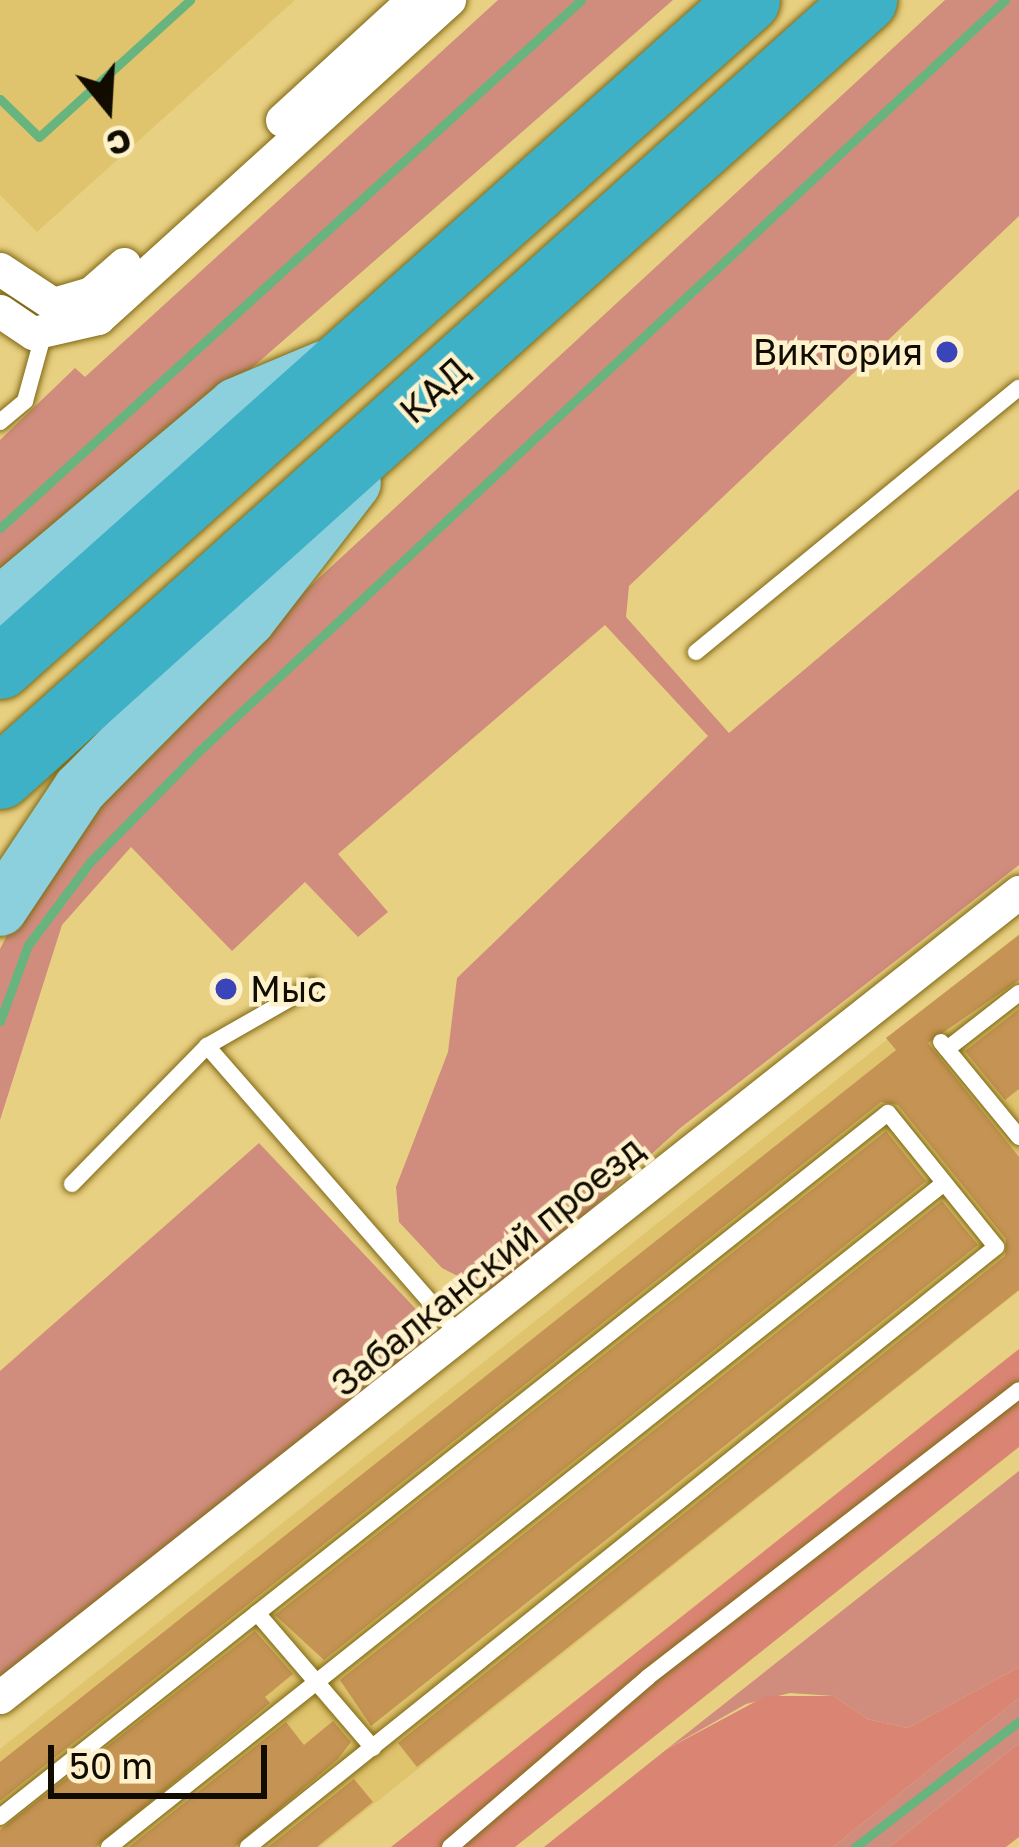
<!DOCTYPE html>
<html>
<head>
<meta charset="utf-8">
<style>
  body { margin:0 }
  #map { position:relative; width:1019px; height:1847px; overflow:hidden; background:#e8d082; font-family:"Golos Text",sans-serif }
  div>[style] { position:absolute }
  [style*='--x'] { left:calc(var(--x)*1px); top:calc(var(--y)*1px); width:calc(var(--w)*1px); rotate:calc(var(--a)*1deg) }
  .built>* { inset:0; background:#dfc36d }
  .green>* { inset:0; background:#d08c7d }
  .forest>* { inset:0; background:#da8573 }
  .stream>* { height:9px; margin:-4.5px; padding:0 4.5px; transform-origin:4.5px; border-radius:4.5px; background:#67b47e }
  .building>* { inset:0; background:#c59454 }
  .roads { filter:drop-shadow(0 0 3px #806914) drop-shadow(0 0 3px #806914) }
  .service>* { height:16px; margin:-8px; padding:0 8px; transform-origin:8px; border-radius:8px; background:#fff }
  .minor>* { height:33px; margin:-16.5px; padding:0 16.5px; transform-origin:16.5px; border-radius:16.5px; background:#fff }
  .primary>* { height:54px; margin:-27px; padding:0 27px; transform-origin:27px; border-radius:27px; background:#8cd0dd }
  .motorway>* { height:63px; margin:-31.5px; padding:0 31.5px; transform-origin:31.5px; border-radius:31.5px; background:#3fb1c6 }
  .dots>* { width:33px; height:33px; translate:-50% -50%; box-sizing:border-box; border:6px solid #fef2cc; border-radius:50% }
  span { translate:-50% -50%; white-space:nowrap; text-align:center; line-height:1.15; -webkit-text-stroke:9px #fef2cc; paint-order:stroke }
  .poi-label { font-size:36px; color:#120b00 }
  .right { translate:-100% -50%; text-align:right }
  .left { translate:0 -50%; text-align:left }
  .street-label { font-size:36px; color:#120b00 }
  .north { position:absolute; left:48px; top:48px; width:120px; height:120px; -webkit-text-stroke:9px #fef2cc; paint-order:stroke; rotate:162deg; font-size:33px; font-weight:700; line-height:48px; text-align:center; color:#120b00 }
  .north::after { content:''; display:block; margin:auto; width:42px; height:54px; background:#120b00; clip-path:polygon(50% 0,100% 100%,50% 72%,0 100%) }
  .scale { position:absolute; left:48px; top:1745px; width:219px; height:54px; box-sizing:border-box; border:6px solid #120b00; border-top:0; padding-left:15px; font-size:36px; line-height:42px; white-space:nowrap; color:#120b00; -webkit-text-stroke:9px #fef2cc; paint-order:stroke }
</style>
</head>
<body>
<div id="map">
  <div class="built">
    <i style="clip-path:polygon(0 0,295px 0,37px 232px,0 195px)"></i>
    <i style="clip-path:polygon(1019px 934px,1019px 1291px,320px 1847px,0 1847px,0 1749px)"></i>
  </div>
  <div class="green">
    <i style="clip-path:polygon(498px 0,673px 0,0 588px,0 440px,75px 368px,85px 377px)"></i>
    <i style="clip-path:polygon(945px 0,1019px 0,1019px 216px,629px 586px,626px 617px,729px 733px,1019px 489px,1019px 865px,679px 1129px,526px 1268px,487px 1291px,442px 1268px,399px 1222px,396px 1187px,448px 1052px,457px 978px,708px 736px,605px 625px,338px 854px,388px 912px,358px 937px,305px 882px,232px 951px,131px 847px,62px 925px,0 1120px,0 949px,31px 887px,164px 721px)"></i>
    <i style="clip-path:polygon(259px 1143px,429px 1323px,431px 1341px,0 1679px,0 1371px)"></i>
    <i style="clip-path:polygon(1019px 1471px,1019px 1667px,908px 1728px,867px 1719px,834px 1696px,790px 1693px,746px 1704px,667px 1749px)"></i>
    <i style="clip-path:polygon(1019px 1698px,1019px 1743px,889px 1847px,833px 1847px)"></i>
  </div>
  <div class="forest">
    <i style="clip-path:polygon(1019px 1349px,1019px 1447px,515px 1847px,391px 1847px)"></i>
    <i style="clip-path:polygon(1019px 1667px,1019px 1698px,833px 1847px,544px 1847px,667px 1749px,766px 1696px,834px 1696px,867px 1719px,908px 1728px)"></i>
    <i style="clip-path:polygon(1019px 1743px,1019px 1837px,1006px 1847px,889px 1847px)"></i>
  </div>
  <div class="stream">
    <i style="--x:0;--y:99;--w:54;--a:44.3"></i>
    <i style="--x:39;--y:137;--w:204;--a:-42.2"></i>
    <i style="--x:0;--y:528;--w:785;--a:-42.26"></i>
    <i style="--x:0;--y:1021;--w:81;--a:-69.8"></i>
    <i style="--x:28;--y:945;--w:104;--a:-53.2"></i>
    <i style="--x:90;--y:862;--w:154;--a:-45.5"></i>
    <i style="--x:198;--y:752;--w:1103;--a:-42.98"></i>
    <i style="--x:855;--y:1847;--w:207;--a:-37.5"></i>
  </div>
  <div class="building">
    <i style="clip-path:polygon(1019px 935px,1019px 980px,928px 1043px,1019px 1157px,1019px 1290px,417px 1767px,398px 1743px,1005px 1256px,1006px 1239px,898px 1105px,881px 1102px,0 1801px,0 1762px,896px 1050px,886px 1038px)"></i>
    <i style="clip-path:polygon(1019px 1009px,1019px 1089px,1005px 1100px,965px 1051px)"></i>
    <i style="clip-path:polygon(886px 1131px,926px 1181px,324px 1660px,275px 1615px)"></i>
    <i style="clip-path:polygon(942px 1201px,978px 1245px,371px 1726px,340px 1680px)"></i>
    <i style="clip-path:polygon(255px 1631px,293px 1674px,265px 1697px,270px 1703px,96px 1847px,0 1847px,0 1830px)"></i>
    <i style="clip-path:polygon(333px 1721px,351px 1742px,338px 1759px,235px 1847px,129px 1847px,286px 1722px,304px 1745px)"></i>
    <i style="clip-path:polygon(354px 1779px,373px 1802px,317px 1847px,268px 1847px)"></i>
  </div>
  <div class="roads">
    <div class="service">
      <i style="--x:0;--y:422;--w:33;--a:-40"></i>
      <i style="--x:25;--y:401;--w:75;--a:-74.5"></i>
      <i style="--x:696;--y:652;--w:417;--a:-39.3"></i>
      <i style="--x:941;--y:1042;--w:123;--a:50.6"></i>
      <i style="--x:207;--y:1046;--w:385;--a:48.9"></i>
      <i style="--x:947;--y:1049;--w:91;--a:-37.9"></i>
      <i style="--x:72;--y:1184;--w:193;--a:-45.6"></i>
      <i style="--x:207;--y:1046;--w:121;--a:-29.7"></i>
      <i style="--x:257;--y:1613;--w:178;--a:49.3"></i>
      <i style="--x:0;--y:1817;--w:1133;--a:-38.41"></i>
      <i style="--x:888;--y:1113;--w:172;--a:51.1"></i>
      <i style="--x:996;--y:1247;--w:959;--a:141.27"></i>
      <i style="--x:109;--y:1847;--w:1067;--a:-38.49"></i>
      <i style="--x:450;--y:1847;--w:261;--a:-40.6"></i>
      <i style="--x:648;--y:1677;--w:469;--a:-37.7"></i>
    </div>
    <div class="minor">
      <i style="--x:282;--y:120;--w:178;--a:-42.5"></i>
      <i style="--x:0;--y:269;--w:64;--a:33.4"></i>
      <i style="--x:53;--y:304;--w:40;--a:-16"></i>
      <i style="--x:91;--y:293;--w:44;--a:-41.3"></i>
      <i style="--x:0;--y:311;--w:40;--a:34"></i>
      <i style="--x:33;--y:333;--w:67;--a:-13"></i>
      <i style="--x:98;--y:318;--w:474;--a:-42.2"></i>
      <i style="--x:0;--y:1697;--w:1299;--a:-38.31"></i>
    </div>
    <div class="primary">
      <i style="--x:0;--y:604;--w:309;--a:-40.1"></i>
      <i style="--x:236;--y:405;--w:95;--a:-22.8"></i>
      <i style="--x:0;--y:909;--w:144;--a:-56.3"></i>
      <i style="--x:80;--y:789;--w:238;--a:-45.2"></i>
      <i style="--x:248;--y:620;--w:173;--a:-52.3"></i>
    </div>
    <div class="motorway">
      <i style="--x:0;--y:667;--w:1002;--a:-41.72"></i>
      <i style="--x:0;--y:777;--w:1163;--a:-41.93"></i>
    </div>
  </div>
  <div class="dots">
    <i style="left:947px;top:352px;background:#3945b8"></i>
    <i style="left:226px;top:989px;background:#3945b8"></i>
  </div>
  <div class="poi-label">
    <span class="right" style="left:923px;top:352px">Виктория</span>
    <span class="left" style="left:250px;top:989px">Мыс</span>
  </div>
  <div class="street-label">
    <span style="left:434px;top:390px;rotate:-42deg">КАД</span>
    <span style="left:487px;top:1266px;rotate:-39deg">Забалканский проезд</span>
  </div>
  <div class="north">С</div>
  <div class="scale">50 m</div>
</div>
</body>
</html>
